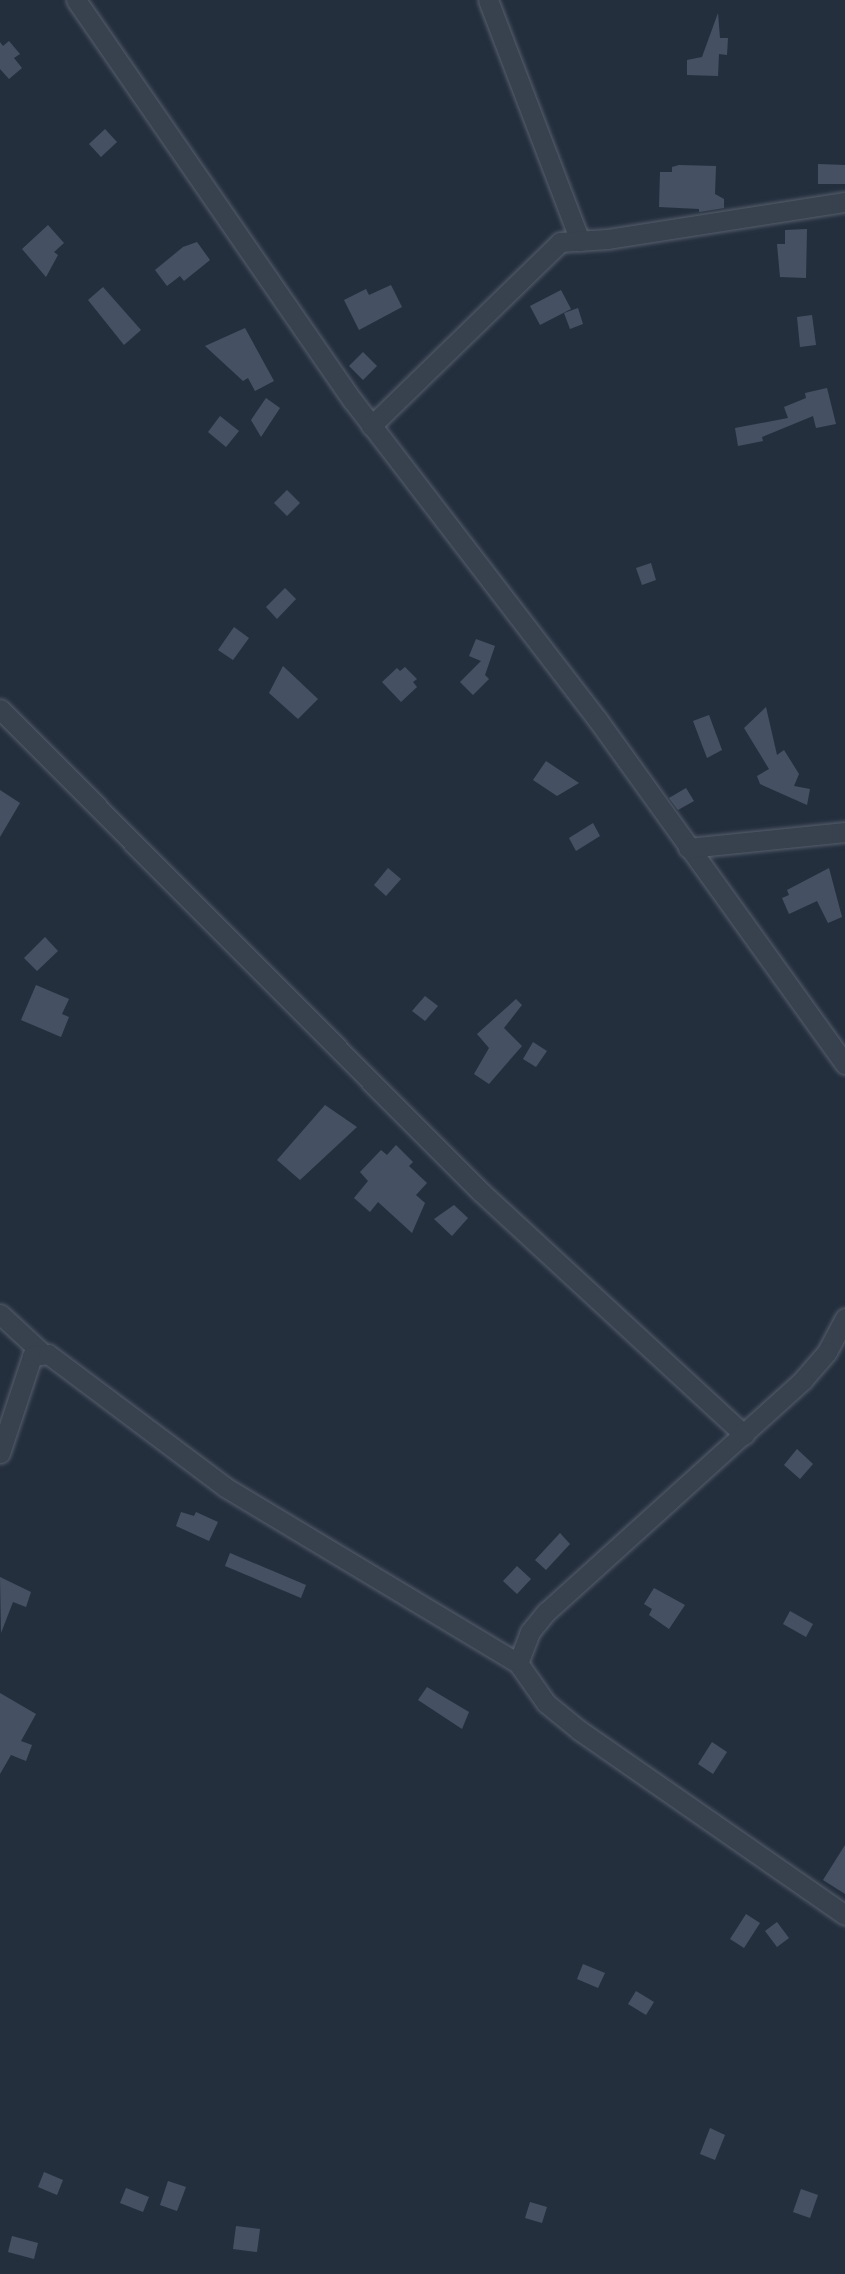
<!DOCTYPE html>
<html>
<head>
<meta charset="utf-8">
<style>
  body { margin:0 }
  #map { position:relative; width:845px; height:2274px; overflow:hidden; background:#242f3e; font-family:"Golos Text",sans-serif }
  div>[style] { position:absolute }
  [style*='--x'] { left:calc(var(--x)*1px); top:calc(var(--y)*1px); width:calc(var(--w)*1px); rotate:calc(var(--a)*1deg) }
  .building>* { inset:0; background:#455162 }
  .roads { filter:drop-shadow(0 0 2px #565f6c) drop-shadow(0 0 2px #565f6c) }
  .minor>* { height:19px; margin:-9.5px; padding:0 9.5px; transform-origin:9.5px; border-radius:9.5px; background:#38414e }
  span { translate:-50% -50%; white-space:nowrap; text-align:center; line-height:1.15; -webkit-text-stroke:5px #1d2633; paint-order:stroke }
</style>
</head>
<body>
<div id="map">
  <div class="building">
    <i style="clip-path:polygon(718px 13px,720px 38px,728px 38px,727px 55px,719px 54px,718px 76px,687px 75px,687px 60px,702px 57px)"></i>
    <i style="clip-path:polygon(9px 41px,20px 54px,14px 58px,22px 68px,9px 79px,0 69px,0 42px,3px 46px)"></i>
    <i style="clip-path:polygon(105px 129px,117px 142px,101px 157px,89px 144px)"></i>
    <i style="clip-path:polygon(818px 164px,845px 165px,845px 184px,818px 184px)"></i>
    <i style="clip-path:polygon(679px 165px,716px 166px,715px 194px,724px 199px,724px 208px,699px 212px,699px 209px,659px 207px,660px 172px,672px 172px,672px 167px)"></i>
    <i style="clip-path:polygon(48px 225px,64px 243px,54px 252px,58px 255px,46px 277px,22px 249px)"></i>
    <i style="clip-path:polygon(807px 229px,806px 278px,780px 277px,777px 244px,785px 244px,785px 230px)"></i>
    <i style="clip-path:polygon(197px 242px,210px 260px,184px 281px,180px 276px,167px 286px,155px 270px,183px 247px)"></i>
    <i style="clip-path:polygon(391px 285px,402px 307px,359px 330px,344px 300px,366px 289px,369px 295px)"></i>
    <i style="clip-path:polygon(103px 287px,141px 330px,124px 345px,88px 300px)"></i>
    <i style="clip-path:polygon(561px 290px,571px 309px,540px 325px,530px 306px)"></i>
    <i style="clip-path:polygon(578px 308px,583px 324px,570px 329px,564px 313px)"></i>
    <i style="clip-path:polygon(812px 315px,816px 345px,800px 347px,797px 317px)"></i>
    <i style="clip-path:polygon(245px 328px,274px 381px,255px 391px,248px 378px,243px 381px,205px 346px)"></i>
    <i style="clip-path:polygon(363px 352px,377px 366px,363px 380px,349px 366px)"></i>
    <i style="clip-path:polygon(827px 388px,836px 424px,816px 428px,813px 416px,762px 437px,763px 441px,738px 446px,735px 428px,788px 418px,784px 407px,806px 398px,805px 393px)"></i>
    <i style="clip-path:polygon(266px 398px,280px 408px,261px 437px,251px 420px)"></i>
    <i style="clip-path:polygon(220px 416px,239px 431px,226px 447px,208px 432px)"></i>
    <i style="clip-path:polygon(287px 490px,300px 503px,287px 516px,274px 503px)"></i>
    <i style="clip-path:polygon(651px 563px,656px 580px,642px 585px,636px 568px)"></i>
    <i style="clip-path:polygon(285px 588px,296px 599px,277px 619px,266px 607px)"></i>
    <i style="clip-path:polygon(234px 627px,249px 638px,233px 660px,218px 650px)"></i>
    <i style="clip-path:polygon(476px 639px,495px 646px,485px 675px,489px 679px,473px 695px,460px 682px,481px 661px,469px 656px)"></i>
    <i style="clip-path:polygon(283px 666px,318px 699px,298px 719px,269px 693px)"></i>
    <i style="clip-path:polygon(405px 667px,417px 679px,413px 682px,417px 687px,401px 702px,382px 682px,397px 668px,400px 671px)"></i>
    <i style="clip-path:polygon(766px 707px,777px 755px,784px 750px,799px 774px,794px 786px,810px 789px,807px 805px,760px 784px,757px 776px,769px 769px,744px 728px)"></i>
    <i style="clip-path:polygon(709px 715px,722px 750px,707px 758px,693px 721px)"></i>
    <i style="clip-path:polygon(546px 761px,579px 783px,557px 796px,533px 780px)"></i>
    <i style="clip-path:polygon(686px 788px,694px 801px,678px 810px,669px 798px)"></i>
    <i style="clip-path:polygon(0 790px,20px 803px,0 837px)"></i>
    <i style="clip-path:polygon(593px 823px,600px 836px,576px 851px,569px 838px)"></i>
    <i style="clip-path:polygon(388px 868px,401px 879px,386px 896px,374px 885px)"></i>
    <i style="clip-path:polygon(829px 868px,842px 917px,828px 923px,817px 901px,789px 914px,782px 898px,789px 895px,787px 890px)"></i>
    <i style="clip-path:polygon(45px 937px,58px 951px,37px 971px,24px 958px)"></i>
    <i style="clip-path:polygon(36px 985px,69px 999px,62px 1014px,69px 1017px,61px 1037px,21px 1020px)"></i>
    <i style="clip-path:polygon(425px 996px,438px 1006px,425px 1021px,412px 1011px)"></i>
    <i style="clip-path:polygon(516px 999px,522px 1005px,504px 1028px,522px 1046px,489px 1084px,474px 1074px,489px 1048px,477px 1034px)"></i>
    <i style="clip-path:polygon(533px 1042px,547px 1051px,536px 1067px,523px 1059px)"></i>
    <i style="clip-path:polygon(325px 1105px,357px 1127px,300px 1180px,277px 1160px)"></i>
    <i style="clip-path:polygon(396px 1145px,413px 1162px,409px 1166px,427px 1183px,416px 1195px,425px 1203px,412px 1233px,378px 1202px,370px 1212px,354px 1198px,368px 1181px,360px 1172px,381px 1150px,387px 1155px)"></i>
    <i style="clip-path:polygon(454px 1205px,468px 1218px,452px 1236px,434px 1219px)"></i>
    <i style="clip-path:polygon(797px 1449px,813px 1464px,800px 1479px,784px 1465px)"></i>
    <i style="clip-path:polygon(181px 1512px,194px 1516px,196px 1512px,218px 1522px,209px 1541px,176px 1526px)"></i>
    <i style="clip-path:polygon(560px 1533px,570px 1544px,546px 1570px,535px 1560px)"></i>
    <i style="clip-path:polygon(230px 1553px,306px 1585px,301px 1598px,225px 1566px)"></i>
    <i style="clip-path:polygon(517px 1566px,531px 1579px,517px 1594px,503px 1581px)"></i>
    <i style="clip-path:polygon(0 1577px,31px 1592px,26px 1607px,13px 1602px,1px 1633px)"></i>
    <i style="clip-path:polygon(654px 1588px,685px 1605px,669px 1629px,649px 1615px,652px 1609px,644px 1604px)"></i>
    <i style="clip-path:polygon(790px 1611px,813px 1624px,806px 1637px,783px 1624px)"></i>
    <i style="clip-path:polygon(427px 1687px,469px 1712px,462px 1729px,418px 1700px)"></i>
    <i style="clip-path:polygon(0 1693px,36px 1714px,21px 1741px,32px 1745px,26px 1761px,11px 1755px,0 1774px)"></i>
    <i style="clip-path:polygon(712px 1742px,727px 1752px,713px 1774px,698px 1764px)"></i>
    <i style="clip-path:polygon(845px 1845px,845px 1894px,823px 1880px)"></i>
    <i style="clip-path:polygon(746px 1914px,760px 1923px,744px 1948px,730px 1939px)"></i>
    <i style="clip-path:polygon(777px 1922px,789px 1938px,777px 1947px,765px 1931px)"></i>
    <i style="clip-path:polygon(583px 1964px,605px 1973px,598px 1988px,577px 1979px)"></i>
    <i style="clip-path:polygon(636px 1991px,654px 2002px,646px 2015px,628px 2004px)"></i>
    <i style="clip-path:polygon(710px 2128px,725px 2135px,715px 2160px,700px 2154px)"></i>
    <i style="clip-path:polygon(44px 2172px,63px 2180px,57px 2195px,38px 2187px)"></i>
    <i style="clip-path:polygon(168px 2181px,186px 2187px,177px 2211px,160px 2205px)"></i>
    <i style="clip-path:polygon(126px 2188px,149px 2197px,143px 2212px,120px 2203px)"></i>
    <i style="clip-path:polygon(801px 2189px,818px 2195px,810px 2218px,793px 2212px)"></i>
    <i style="clip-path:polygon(530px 2202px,547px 2207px,542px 2223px,525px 2218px)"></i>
    <i style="clip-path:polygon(236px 2226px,260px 2229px,257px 2252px,233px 2249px)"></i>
    <i style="clip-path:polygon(12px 2236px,38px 2243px,34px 2259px,8px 2252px)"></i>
  </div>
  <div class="roads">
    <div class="minor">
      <i style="--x:76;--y:0;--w:487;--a:55.4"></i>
      <i style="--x:353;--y:401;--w:401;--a:52.5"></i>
      <i style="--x:597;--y:719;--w:425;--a:54.3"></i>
      <i style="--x:488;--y:0;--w:258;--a:69.1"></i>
      <i style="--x:371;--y:426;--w:264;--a:-44.2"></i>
      <i style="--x:560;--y:242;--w:48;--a:-3.6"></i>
      <i style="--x:608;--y:239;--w:240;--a:-8.9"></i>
      <i style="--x:0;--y:709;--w:682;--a:45.12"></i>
      <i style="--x:481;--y:1192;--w:358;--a:42.7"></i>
      <i style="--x:688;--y:848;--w:158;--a:-5.8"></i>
      <i style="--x:0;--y:1314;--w:56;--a:42.8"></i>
      <i style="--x:845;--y:1318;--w:38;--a:118"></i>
      <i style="--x:827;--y:1352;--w:37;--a:131"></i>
      <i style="--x:803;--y:1380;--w:346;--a:137.9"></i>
      <i style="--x:546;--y:1612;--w:26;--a:129"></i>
      <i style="--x:530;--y:1632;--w:33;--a:111"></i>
      <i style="--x:518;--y:1663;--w:49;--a:55"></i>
      <i style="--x:546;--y:1703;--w:43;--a:39.3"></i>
      <i style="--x:579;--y:1730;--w:324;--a:34.8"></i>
      <i style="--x:0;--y:1453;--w:102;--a:-71.7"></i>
      <i style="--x:32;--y:1356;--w:16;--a:-7"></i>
      <i style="--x:48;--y:1354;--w:221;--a:36.9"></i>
      <i style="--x:225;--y:1487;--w:342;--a:31"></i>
    </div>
  </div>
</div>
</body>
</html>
